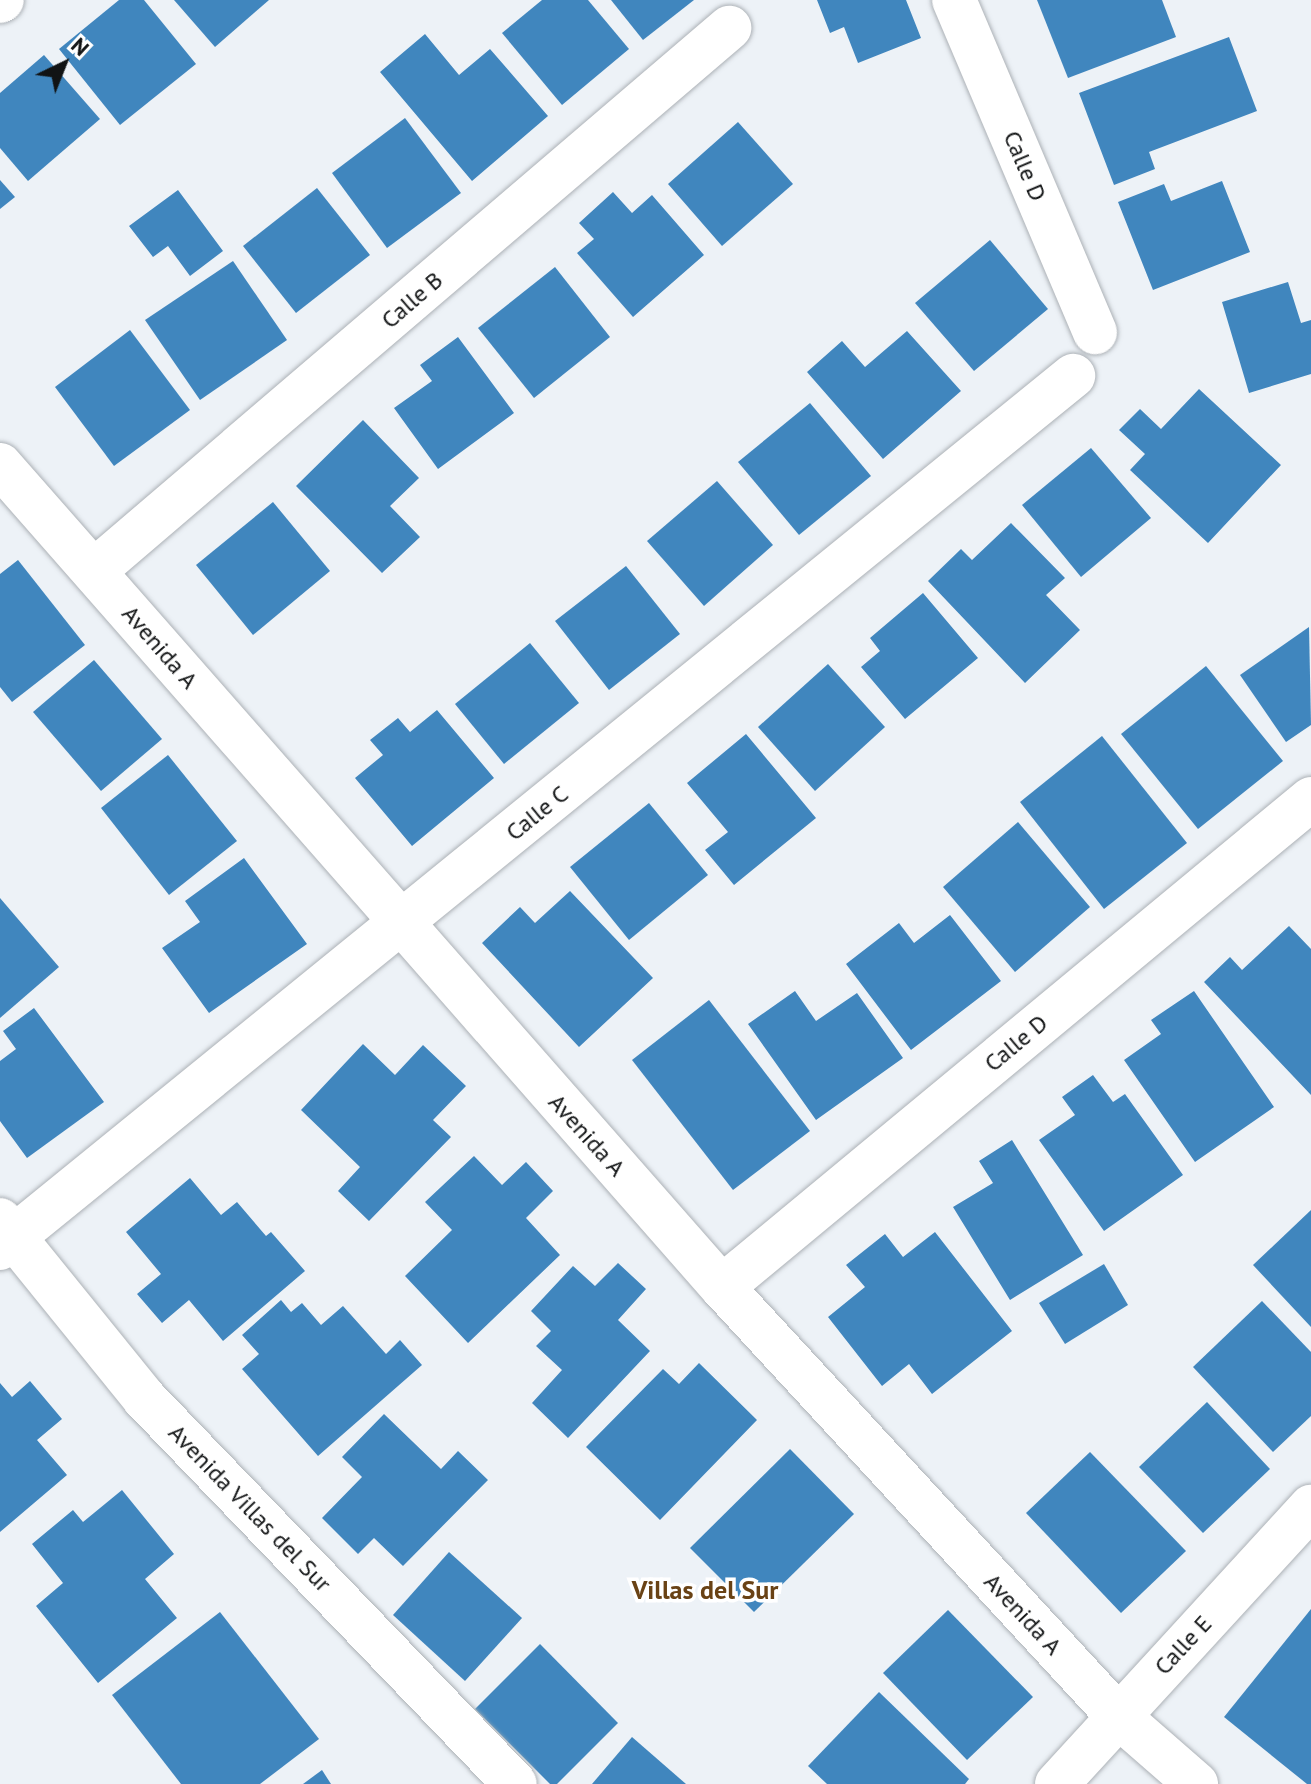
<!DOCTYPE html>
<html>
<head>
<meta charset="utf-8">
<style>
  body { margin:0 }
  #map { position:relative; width:1311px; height:1784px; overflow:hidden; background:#edf2f7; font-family:"PT Sans",sans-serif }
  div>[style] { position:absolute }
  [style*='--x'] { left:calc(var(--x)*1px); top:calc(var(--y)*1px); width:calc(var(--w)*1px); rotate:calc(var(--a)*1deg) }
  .building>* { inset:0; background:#4086be }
  .roads { filter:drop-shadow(0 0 2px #acb1b6) drop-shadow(0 0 2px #acb1b6) }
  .minor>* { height:44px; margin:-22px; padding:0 22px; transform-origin:22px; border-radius:22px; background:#fff }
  span { translate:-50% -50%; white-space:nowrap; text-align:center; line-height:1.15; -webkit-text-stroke:7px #fff; paint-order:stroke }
  .street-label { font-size:24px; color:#111314 }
  .neighbourhood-label { font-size:26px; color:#694215; font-weight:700 }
  .north { position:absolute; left:24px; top:24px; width:80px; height:80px; -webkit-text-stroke:6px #fff; paint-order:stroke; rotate:43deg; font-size:22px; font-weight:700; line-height:32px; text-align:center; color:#111314 }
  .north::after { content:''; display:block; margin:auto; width:28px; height:36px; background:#111314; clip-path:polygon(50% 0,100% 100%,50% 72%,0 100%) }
</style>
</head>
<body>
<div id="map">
  <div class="building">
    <i style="clip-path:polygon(119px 0,144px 0,196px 64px,120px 125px,59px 49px)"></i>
    <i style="clip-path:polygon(174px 0,269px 0,215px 47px)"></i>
    <i style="clip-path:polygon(542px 0,588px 0,629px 49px,562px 105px,502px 33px)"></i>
    <i style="clip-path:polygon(611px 0,694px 0,643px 40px)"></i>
    <i style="clip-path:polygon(817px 0,906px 0,921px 38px,858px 63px,844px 27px,830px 33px)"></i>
    <i style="clip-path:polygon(1037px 0,1162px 0,1176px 37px,1068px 78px)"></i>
    <i style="clip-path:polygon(425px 34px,459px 75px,490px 49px,548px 116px,472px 181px,380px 72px)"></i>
    <i style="clip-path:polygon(1229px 37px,1257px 111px,1149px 152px,1155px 169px,1114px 185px,1079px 93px)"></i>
    <i style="clip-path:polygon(44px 55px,100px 119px,28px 181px,0 148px,0 93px)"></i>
    <i style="clip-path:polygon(405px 118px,461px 193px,387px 248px,332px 173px)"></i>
    <i style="clip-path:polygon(738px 122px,793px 184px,722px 246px,668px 184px)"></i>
    <i style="clip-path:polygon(0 180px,15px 197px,0 209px)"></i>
    <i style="clip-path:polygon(1222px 181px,1250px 252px,1153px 290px,1118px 202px,1164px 184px,1171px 201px)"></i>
    <i style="clip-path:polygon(317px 188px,370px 255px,296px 313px,243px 246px)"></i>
    <i style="clip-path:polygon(178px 190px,223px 251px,190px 276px,168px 246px,153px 257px,129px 226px)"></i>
    <i style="clip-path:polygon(613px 192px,632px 213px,652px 195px,704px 255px,633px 317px,577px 253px,594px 239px,579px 223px)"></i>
    <i style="clip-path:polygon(990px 240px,1048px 309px,974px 371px,915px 303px)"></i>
    <i style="clip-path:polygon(233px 261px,287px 340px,200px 400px,145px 320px)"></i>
    <i style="clip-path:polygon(555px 267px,610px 337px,534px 398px,478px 328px)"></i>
    <i style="clip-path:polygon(1288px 282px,1301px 323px,1311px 320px,1311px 374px,1249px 393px,1222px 302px)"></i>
    <i style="clip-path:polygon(130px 330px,190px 410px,114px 466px,55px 387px)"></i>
    <i style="clip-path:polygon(907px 331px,961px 391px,883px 459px,807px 372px,842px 341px,865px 367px)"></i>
    <i style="clip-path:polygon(458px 337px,514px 413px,438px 469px,394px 408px,432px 381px,420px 365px)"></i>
    <i style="clip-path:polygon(1199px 389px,1281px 465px,1208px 543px,1130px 470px,1145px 454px,1119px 430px,1140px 409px,1161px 429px)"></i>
    <i style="clip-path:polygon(810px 403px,871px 476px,799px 535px,738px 462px)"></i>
    <i style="clip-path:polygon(363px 420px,419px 478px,390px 506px,420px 537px,382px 573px,296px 486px)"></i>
    <i style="clip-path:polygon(1091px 448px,1151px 518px,1081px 577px,1022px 505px)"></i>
    <i style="clip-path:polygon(717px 481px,773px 545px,704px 606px,647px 541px)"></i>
    <i style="clip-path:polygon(273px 502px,330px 571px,253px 635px,196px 565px)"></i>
    <i style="clip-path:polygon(1011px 523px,1065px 578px,1046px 595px,1080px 630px,1025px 683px,928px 581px,961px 549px,972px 560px)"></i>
    <i style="clip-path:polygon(18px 560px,85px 645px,12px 702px,0 687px,0 574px)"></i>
    <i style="clip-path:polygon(626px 566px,680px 634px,609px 690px,555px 621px)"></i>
    <i style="clip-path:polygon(923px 593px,978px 658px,905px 719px,861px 667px,880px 651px,870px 638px)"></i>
    <i style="clip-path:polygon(1309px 627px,1311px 725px,1286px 742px,1240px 675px)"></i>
    <i style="clip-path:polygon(530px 643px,579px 703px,504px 764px,455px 704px)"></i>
    <i style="clip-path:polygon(94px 660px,162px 739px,101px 791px,33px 712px)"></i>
    <i style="clip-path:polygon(828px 664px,885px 727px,815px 791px,758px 727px)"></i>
    <i style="clip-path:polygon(1206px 666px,1283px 761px,1198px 829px,1121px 734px)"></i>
    <i style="clip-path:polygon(437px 710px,494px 778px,412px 846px,355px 778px,383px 755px,370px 740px,398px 718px,410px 732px)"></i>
    <i style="clip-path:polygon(746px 734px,816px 818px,734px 885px,705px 850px,728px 832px,687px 783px)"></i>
    <i style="clip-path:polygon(1102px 736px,1187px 843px,1104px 909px,1020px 802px)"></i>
    <i style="clip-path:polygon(168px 755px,237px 841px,169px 895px,101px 808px)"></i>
    <i style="clip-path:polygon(649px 803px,708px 875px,629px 940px,570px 867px)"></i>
    <i style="clip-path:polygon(1018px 822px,1090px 907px,1015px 972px,943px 887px)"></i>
    <i style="clip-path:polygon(244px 858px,307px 944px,209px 1013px,162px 948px,200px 922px,185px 901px)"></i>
    <i style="clip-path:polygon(570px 891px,653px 978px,579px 1047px,482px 943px,520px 907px,535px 923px)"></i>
    <i style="clip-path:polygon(0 898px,59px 967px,0 1018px)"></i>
    <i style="clip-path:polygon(950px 915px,1001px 981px,911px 1050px,846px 964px,899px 923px,914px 943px)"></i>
    <i style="clip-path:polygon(1289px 926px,1311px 949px,1311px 1095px,1204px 982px,1230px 957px,1242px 970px)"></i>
    <i style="clip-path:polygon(795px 991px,816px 1021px,857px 993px,903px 1058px,816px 1120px,748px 1024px)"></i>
    <i style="clip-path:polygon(1194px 991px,1274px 1107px,1195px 1162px,1124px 1060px,1161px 1034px,1151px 1020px)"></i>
    <i style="clip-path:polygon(709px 1000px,810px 1131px,733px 1190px,632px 1060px)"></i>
    <i style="clip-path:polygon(34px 1008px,104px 1102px,27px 1158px,0 1121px,0 1061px,16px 1049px,3px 1031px)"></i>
    <i style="clip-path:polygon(363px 1044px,395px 1075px,423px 1045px,466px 1086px,433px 1120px,451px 1137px,369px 1221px,338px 1191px,360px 1167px,301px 1110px)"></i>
    <i style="clip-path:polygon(1093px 1075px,1113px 1102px,1125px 1094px,1183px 1175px,1104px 1231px,1039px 1140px,1075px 1115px,1062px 1097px)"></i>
    <i style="clip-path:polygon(1012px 1140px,1083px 1255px,1010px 1300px,953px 1207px,993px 1183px,979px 1161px)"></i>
    <i style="clip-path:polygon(474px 1156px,502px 1185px,526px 1162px,553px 1191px,526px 1218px,560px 1255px,468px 1343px,405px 1276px,452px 1230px,425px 1202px)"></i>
    <i style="clip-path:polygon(190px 1178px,221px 1215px,237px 1202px,266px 1236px,271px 1232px,305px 1271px,223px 1341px,189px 1300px,162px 1323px,137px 1294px,161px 1274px,126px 1232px)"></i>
    <i style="clip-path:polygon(1311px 1210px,1311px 1327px,1253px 1265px)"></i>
    <i style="clip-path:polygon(935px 1232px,1012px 1331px,932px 1394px,909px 1364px,882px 1386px,828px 1317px,865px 1287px,846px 1265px,885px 1234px,903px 1257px)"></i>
    <i style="clip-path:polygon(618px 1263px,646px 1289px,618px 1320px,650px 1351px,568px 1438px,532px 1403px,562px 1370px,536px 1346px,551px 1331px,531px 1311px,573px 1266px,595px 1286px)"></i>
    <i style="clip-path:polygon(1104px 1264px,1128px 1305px,1065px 1344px,1039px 1303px)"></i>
    <i style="clip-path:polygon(281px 1300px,291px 1312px,302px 1303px,321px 1325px,343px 1306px,386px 1354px,400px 1340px,422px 1365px,318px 1456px,242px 1369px,259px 1354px,242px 1335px)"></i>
    <i style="clip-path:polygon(1262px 1301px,1311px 1352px,1311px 1416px,1273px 1452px,1193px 1367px)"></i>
    <i style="clip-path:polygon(699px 1363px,757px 1420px,660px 1520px,586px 1447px,663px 1369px,679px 1384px)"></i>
    <i style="clip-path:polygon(30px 1381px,62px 1419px,37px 1440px,67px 1475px,0 1532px,0 1383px,12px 1397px)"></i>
    <i style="clip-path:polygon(1207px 1402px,1270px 1469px,1203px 1533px,1139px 1467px)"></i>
    <i style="clip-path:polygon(384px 1414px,441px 1469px,458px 1451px,488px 1480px,403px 1566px,374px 1538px,358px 1554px,322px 1518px,362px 1477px,342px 1457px)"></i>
    <i style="clip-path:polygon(790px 1449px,854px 1514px,754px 1612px,690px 1548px)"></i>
    <i style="clip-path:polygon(1090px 1452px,1186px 1551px,1121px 1613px,1026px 1513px)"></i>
    <i style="clip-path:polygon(122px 1490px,174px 1554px,145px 1579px,177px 1618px,98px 1683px,36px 1606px,63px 1583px,32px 1544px,73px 1510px,83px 1522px)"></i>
    <i style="clip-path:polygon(449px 1552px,522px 1618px,465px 1681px,393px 1615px)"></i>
    <i style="clip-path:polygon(1311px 1609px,1311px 1784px,1307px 1784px,1224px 1717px)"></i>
    <i style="clip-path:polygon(948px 1610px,1033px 1697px,967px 1760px,883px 1673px)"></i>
    <i style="clip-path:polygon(220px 1612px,319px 1739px,260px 1784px,181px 1784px,112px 1695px)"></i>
    <i style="clip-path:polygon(540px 1644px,618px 1723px,557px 1784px,550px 1784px,475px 1709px)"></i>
    <i style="clip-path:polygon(879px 1692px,969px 1779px,965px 1784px,827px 1784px,808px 1766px)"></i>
    <i style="clip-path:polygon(632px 1737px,686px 1784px,592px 1784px)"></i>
    <i style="clip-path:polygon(322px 1770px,331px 1784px,303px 1784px)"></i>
  </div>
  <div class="roads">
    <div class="minor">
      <i style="--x:954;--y:0;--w:361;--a:67"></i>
      <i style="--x:0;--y:1;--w:2;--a:-27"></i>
      <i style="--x:0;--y:465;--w:1094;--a:48.71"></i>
      <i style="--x:722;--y:1287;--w:582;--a:47.3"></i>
      <i style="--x:1117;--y:1715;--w:105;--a:41.1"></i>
      <i style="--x:94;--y:571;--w:836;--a:-40.53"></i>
      <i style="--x:0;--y:1220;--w:229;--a:51"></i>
      <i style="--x:144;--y:1398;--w:535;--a:46.14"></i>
      <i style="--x:0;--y:1248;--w:1383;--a:-39.1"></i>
      <i style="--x:722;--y:1287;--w:765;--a:-39.64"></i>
      <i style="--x:1057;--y:1784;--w:376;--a:-47.5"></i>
    </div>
  </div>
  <div class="street-label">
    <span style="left:1025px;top:166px;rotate:67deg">Calle D</span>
    <span style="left:412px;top:300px;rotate:-41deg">Calle B</span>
    <span style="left:160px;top:647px;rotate:49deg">Avenida A</span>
    <span style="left:537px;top:813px;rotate:-39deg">Calle C</span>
    <span style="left:1016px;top:1043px;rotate:-40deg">Calle D</span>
    <span style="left:587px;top:1135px;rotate:48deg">Avenida A</span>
    <span style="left:250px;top:1508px;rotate:46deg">Avenida Villas del Sur</span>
    <span style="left:1023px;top:1614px;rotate:47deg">Avenida A</span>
    <span style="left:1183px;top:1645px;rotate:-47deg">Calle E</span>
  </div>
  <div class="neighbourhood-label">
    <span style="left:705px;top:1590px">Villas del Sur</span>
  </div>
  <div class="north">N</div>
</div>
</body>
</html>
